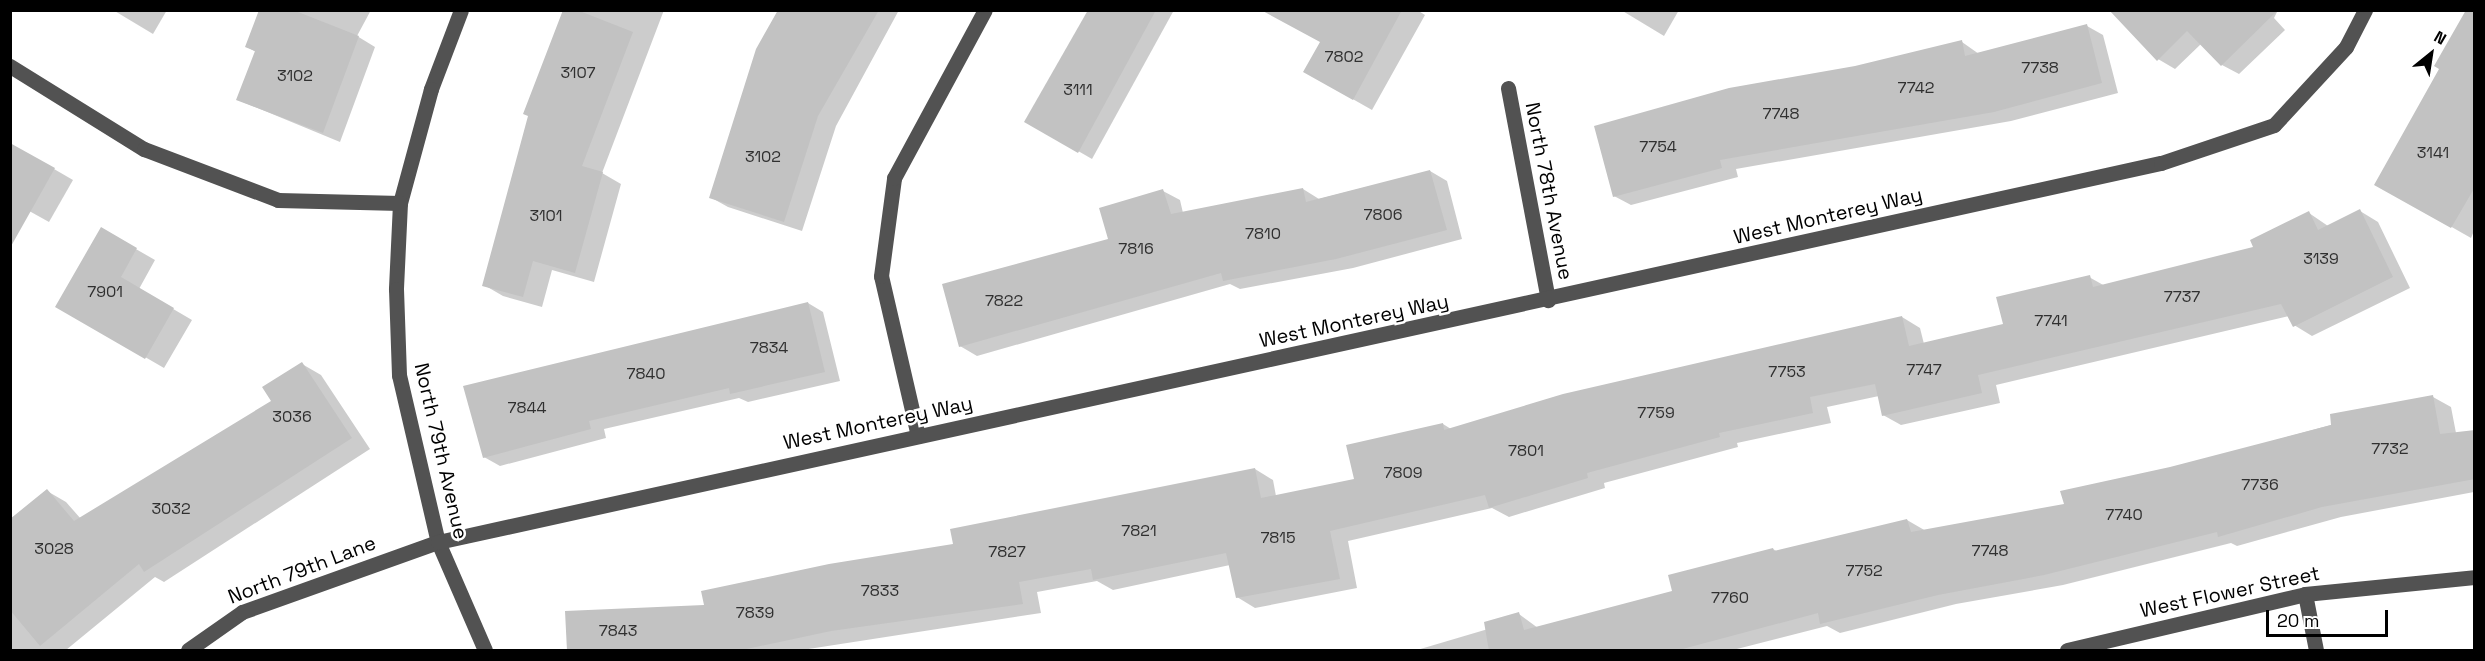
<!DOCTYPE html>
<html>
<head>
<meta charset="utf-8">
<style>
  body { margin:0 }
  #map { position:relative; width:2485px; height:661px; overflow:hidden; background:#fff; font-family:"Space Grotesk",sans-serif }
  div>[style] { position:absolute }
  [style*='--x'] { left:calc(var(--x)*1px); top:calc(var(--y)*1px); width:calc(var(--w)*1px); rotate:calc(var(--a)*1deg) }
  .shadow>* { inset:0; background:#0003 }
  .building>* { inset:0; background:#c2c2c2 }
  .minor>* { height:15px; margin:-7.5px; padding:0 7.5px; transform-origin:7.5px; border-radius:7.5px; background:#525252 }
  span { translate:-50% -50%; white-space:nowrap; text-align:center; line-height:1.15; -webkit-text-stroke:5px #fff; paint-order:stroke }
  .number-label { font-size:16px; color:#303030 }
  .number-label span { -webkit-text-stroke-width:0 }
  .street-label { font-size:20px; color:#000 }
  .frame { position:absolute; inset:0; border:12px solid #000; pointer-events:none }
  .north { position:absolute; left:2401px; top:24px; width:60px; height:60px; -webkit-text-stroke:4px #fff; paint-order:stroke; rotate:30deg; font-size:16px; font-weight:700; line-height:24px; text-align:center; color:#000 }
  .north::after { content:''; display:block; margin:auto; width:21px; height:27px; background:#000; clip-path:polygon(50% 0,100% 100%,50% 72%,0 100%) }
  .scale { position:absolute; left:2266px; top:610px; width:122px; height:27px; box-sizing:border-box; border:3px solid #000; border-top:0; padding-left:8px; font-size:18px; line-height:21px; white-space:nowrap; color:#000; -webkit-text-stroke:4px #fff; paint-order:stroke }
</style>
</head>
<body>
<div id="map">
  <div class="shadow">
    <i style="clip-path:polygon(113px 10px,167px 10px,153px 34px)"></i>
    <i style="clip-path:polygon(261px 10px,371px 10px,357px 36px,375px 47px,340px 142px,238px 100px,256px 52px,247px 47px)"></i>
    <i style="clip-path:polygon(564px 10px,664px 10px,602px 173px,621px 184px,594px 282px,552px 270px,542px 307px,503px 296px,484px 285px)"></i>
    <i style="clip-path:polygon(806px 10px,899px 10px,836px 126px,802px 231px,728px 207px,710px 197px)"></i>
    <i style="clip-path:polygon(1091px 10px,1174px 10px,1092px 159px,1026px 121px)"></i>
    <i style="clip-path:polygon(1312px 10px,1417px 10px,1425px 15px,1372px 110px,1305px 72px,1322px 42px)"></i>
    <i style="clip-path:polygon(1621px 10px,1679px 10px,1664px 36px)"></i>
    <i style="clip-path:polygon(2111px 10px,2278px 10px,2274px 18px,2285px 30px,2239px 74px,2222px 65px,2201px 44px,2175px 69px,2158px 59px)"></i>
    <i style="clip-path:polygon(2474px 10px,2474px 231px,2471px 238px,2376px 184px)"></i>
    <i style="clip-path:polygon(2087px 26px,2103px 35px,2118px 93px,2011px 121px,1736px 169px,1738px 177px,1631px 205px,1614px 196px,1962px 42px,1979px 54px)"></i>
    <i style="clip-path:polygon(54px 169px,73px 180px,49px 222px,22px 207px)"></i>
    <i style="clip-path:polygon(1430px 171px,1447px 181px,1462px 239px,1353px 268px,1240px 289px,1230px 284px,977px 356px,960px 346px,1110px 240px,1163px 191px,1180px 200px,1183px 213px,1303px 189px,1319px 199px)"></i>
    <i style="clip-path:polygon(2360px 211px,2378px 222px,2410px 288px,2312px 336px,2294px 325px,2289px 316px,1996px 385px,2000px 403px,1901px 425px,1883px 415px,1879px 396px,1827px 407px,1831px 423px,1737px 443px,1738px 447px,1604px 483px,1605px 488px,1509px 517px,1492px 508px,1348px 541px,1357px 588px,1255px 608px,1237px 597px,1230px 565px,1113px 590px,1097px 581px,1037px 592px,1041px 613px,802px 650px,568px 650px,705px 607px,1255px 469px,1273px 480px,1276px 496px,1356px 481px,1443px 424px,1451px 429px,1902px 317px,1920px 328px,1924px 344px,2005px 325px,2089px 277px,2105px 286px,2255px 248px,2309px 213px,2328px 226px)"></i>
    <i style="clip-path:polygon(101px 229px,155px 260px,139px 289px,192px 320px,164px 368px,57px 306px)"></i>
    <i style="clip-path:polygon(808px 303px,823px 312px,840px 381px,748px 402px,739px 398px,604px 429px,606px 438px,500px 466px,484px 457px)"></i>
    <i style="clip-path:polygon(302px 364px,321px 375px,370px 449px,164px 582px,155px 577px,66px 650px,10px 650px,10px 521px,47px 491px,66px 502px,81px 519px,273px 402px)"></i>
    <i style="clip-path:polygon(2433px 397px,2451px 407px,2456px 433px,2474px 431px,2474px 492px,2341px 517px,2237px 546px,2231px 543px,2063px 585px,1956px 604px,1840px 633px,1827px 626px,1733px 650px,1417px 650px,1488px 629px,1519px 614px,1538px 628px,1674px 592px,1773px 549px,1778px 552px,1907px 520px,1926px 531px,2065px 506px,2170px 469px)"></i>
  </div>
  <div class="building">
    <i style="clip-path:polygon(259px 10px,293px 10px,359px 36px,323px 133px,236px 100px,255px 51px,245px 47px)"></i>
    <i style="clip-path:polygon(563px 10px,577px 10px,633px 32px,582px 166px,603px 172px,575px 273px,533px 261px,523px 297px,482px 286px,528px 116px,523px 114px)"></i>
    <i style="clip-path:polygon(778px 10px,879px 10px,818px 116px,784px 222px,709px 198px,756px 49px)"></i>
    <i style="clip-path:polygon(1088px 10px,1156px 10px,1078px 153px,1024px 122px)"></i>
    <i style="clip-path:polygon(1261px 10px,1402px 10px,1353px 100px,1303px 72px,1320px 42px)"></i>
    <i style="clip-path:polygon(2109px 10px,2278px 10px,2221px 66px,2187px 31px,2157px 61px)"></i>
    <i style="clip-path:polygon(2466px 10px,2475px 10px,2475px 187px,2451px 228px,2374px 185px,2439px 69px,2434px 66px)"></i>
    <i style="clip-path:polygon(2087px 24px,2102px 83px,1994px 112px,1720px 160px,1722px 168px,1613px 197px,1594px 126px,1729px 88px,1855px 66px,1962px 40px,1965px 56px)"></i>
    <i style="clip-path:polygon(10px 143px,55px 168px,10px 248px)"></i>
    <i style="clip-path:polygon(1430px 170px,1447px 230px,1336px 259px,1223px 281px,1221px 273px,959px 347px,942px 284px,1108px 239px,1099px 208px,1163px 189px,1171px 214px,1303px 188px,1306px 202px)"></i>
    <i style="clip-path:polygon(2360px 209px,2393px 277px,2293px 327px,2281px 304px,1978px 375px,1982px 393px,1882px 416px,1875px 384px,1810px 397px,1813px 413px,1719px 433px,1720px 437px,1587px 473px,1588px 478px,1489px 508px,1485px 495px,1330px 531px,1340px 579px,1236px 598px,1226px 553px,1093px 580px,1091px 569px,1019px 582px,1023px 604px,831px 631px,737px 651px,567px 651px,565px 611px,704px 605px,701px 591px,829px 564px,953px 544px,950px 529px,1255px 468px,1261px 498px,1354px 479px,1346px 445px,1443px 423px,1444px 430px,1563px 394px,1902px 316px,1909px 346px,2003px 324px,1996px 297px,2090px 275px,2093px 287px,2253px 247px,2250px 240px,2309px 211px,2318px 230px)"></i>
    <i style="clip-path:polygon(101px 227px,137px 248px,121px 277px,174px 308px,145px 359px,55px 307px)"></i>
    <i style="clip-path:polygon(808px 302px,825px 372px,730px 394px,729px 388px,589px 421px,591px 429px,483px 458px,463px 386px)"></i>
    <i style="clip-path:polygon(302px 362px,352px 438px,144px 572px,139px 564px,40px 646px,10px 610px,10px 519px,47px 489px,74px 521px,271px 401px,262px 387px)"></i>
    <i style="clip-path:polygon(2433px 395px,2440px 434px,2475px 430px,2475px 479px,2322px 507px,2218px 537px,2217px 532px,2044px 575px,1938px 595px,1820px 624px,1818px 613px,1675px 651px,1489px 651px,1484px 622px,1519px 612px,1524px 630px,1672px 591px,1668px 575px,1773px 548px,1774px 551px,1907px 519px,1911px 532px,2064px 504px,2060px 491px,2170px 467px,2331px 425px,2330px 414px)"></i>
  </div>
  <div class="minor">
    <i style="--x:461;--y:10;--w:85;--a:110.8"></i>
    <i style="--x:431;--y:89;--w:118;--a:105.2"></i>
    <i style="--x:400;--y:203;--w:86;--a:92.7"></i>
    <i style="--x:396;--y:289;--w:86;--a:88"></i>
    <i style="--x:399;--y:375;--w:171;--a:76.9"></i>
    <i style="--x:438;--y:542;--w:118;--a:66.5"></i>
    <i style="--x:10;--y:66;--w:158;--a:31.8"></i>
    <i style="--x:144;--y:149;--w:143;--a:20.8"></i>
    <i style="--x:278;--y:200;--w:122;--a:1.4"></i>
    <i style="--x:1508;--y:88;--w:216;--a:79.3"></i>
    <i style="--x:918;--y:436;--w:164;--a:-103"></i>
    <i style="--x:881;--y:276;--w:99;--a:-82.4"></i>
    <i style="--x:894;--y:178;--w:191;--a:-61.6"></i>
    <i style="--x:2305;--y:594;--w:57;--a:78.9"></i>
    <i style="--x:188;--y:650;--w:66;--a:-35.1"></i>
    <i style="--x:242;--y:612;--w:208;--a:-19.7"></i>
    <i style="--x:438;--y:542;--w:1764;--a:-12.41"></i>
    <i style="--x:2161;--y:163;--w:119;--a:-18.6"></i>
    <i style="--x:2274;--y:125;--w:106;--a:-47.3"></i>
    <i style="--x:2346;--y:47;--w:42;--a:-62.8"></i>
    <i style="--x:2067;--y:650;--w:244;--a:-13.2"></i>
    <i style="--x:2305;--y:594;--w:170;--a:-5.7"></i>
  </div>
  <div class="number-label">
    <span style="left:1344px;top:57px">7802</span>
    <span style="left:2040px;top:68px">7738</span>
    <span style="left:578px;top:73px">3107</span>
    <span style="left:295px;top:76px">3102</span>
    <span style="left:1916px;top:88px">7742</span>
    <span style="left:1078px;top:90px">3111</span>
    <span style="left:1781px;top:114px">7748</span>
    <span style="left:1658px;top:147px">7754</span>
    <span style="left:2433px;top:153px">3141</span>
    <span style="left:763px;top:157px">3102</span>
    <span style="left:1383px;top:215px">7806</span>
    <span style="left:546px;top:216px">3101</span>
    <span style="left:1263px;top:234px">7810</span>
    <span style="left:1136px;top:249px">7816</span>
    <span style="left:2321px;top:259px">3139</span>
    <span style="left:105px;top:292px">7901</span>
    <span style="left:2182px;top:297px">7737</span>
    <span style="left:1004px;top:301px">7822</span>
    <span style="left:2051px;top:321px">7741</span>
    <span style="left:769px;top:348px">7834</span>
    <span style="left:1924px;top:370px">7747</span>
    <span style="left:1787px;top:372px">7753</span>
    <span style="left:646px;top:374px">7840</span>
    <span style="left:527px;top:408px">7844</span>
    <span style="left:1656px;top:413px">7759</span>
    <span style="left:292px;top:417px">3036</span>
    <span style="left:2390px;top:449px">7732</span>
    <span style="left:1526px;top:451px">7801</span>
    <span style="left:1403px;top:473px">7809</span>
    <span style="left:2260px;top:485px">7736</span>
    <span style="left:171px;top:509px">3032</span>
    <span style="left:2124px;top:515px">7740</span>
    <span style="left:1139px;top:531px">7821</span>
    <span style="left:1278px;top:538px">7815</span>
    <span style="left:54px;top:549px">3028</span>
    <span style="left:1990px;top:551px">7748</span>
    <span style="left:1007px;top:552px">7827</span>
    <span style="left:1864px;top:571px">7752</span>
    <span style="left:880px;top:591px">7833</span>
    <span style="left:1730px;top:598px">7760</span>
    <span style="left:755px;top:613px">7839</span>
    <span style="left:618px;top:631px">7843</span>
  </div>
  <div class="street-label">
    <span style="left:1549px;top:191px;rotate:79deg">North 78th Avenue</span>
    <span style="left:1828px;top:216px;rotate:-13deg">West Monterey Way</span>
    <span style="left:1354px;top:321px;rotate:-12deg">West Monterey Way</span>
    <span style="left:878px;top:423px;rotate:-12deg">West Monterey Way</span>
    <span style="left:441px;top:451px;rotate:77deg">North 79th Avenue</span>
    <span style="left:302px;top:570px;rotate:-21deg">North 79th Lane</span>
    <span style="left:2230px;top:592px;rotate:-12deg">West Flower Street</span>
  </div>
  <div class="frame"></div>
  <div class="north">N</div>
  <div class="scale">20 m</div>
</div>
</body>
</html>
